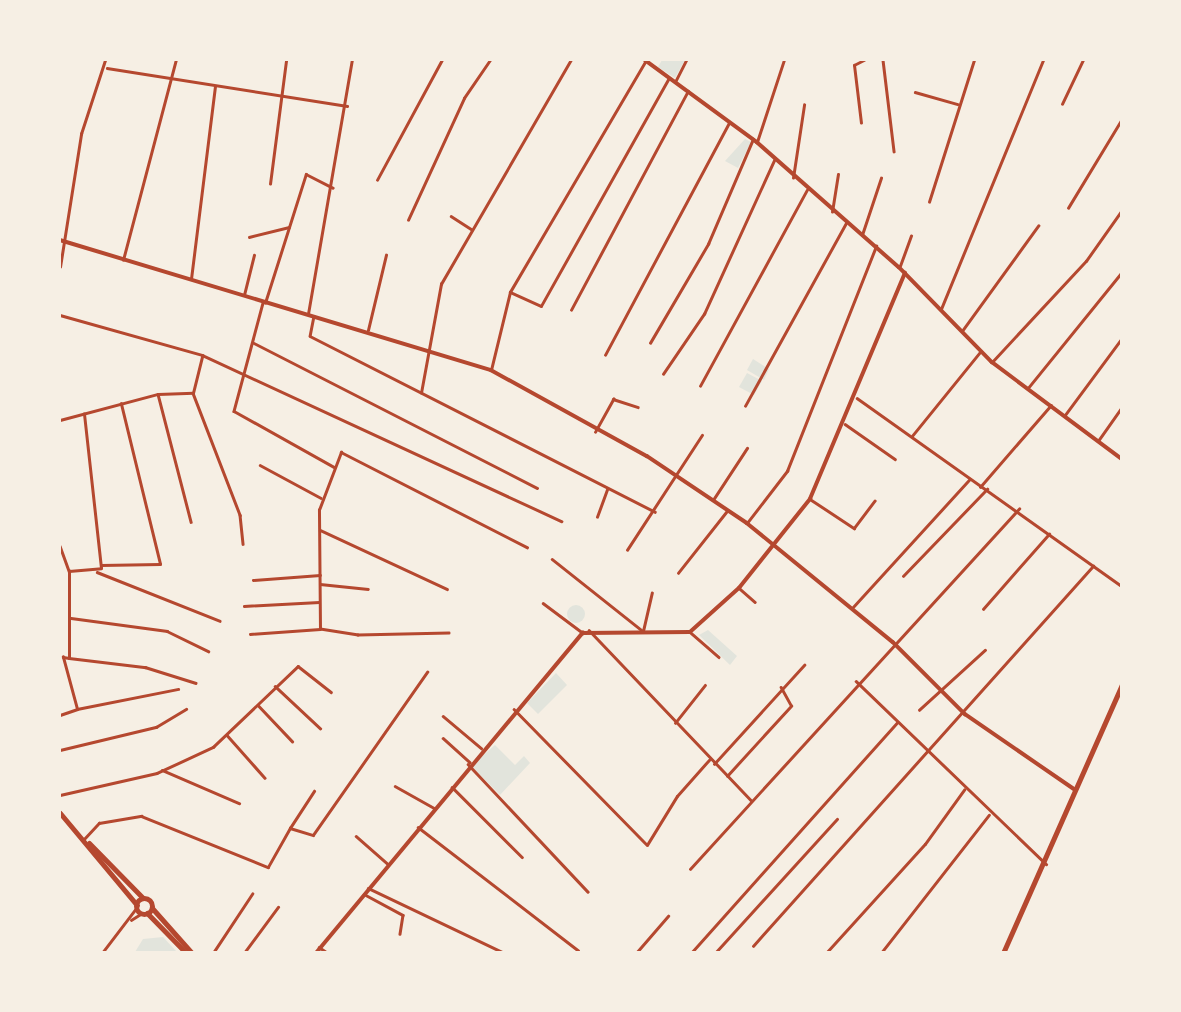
<!DOCTYPE html>
<html>
<head>
<meta charset="utf-8">
<style>
  body { margin:0 }
  #map { position:relative; width:1181px; height:1012px; overflow:hidden; background:#f6efe4; font-family:Lato,sans-serif }
  div>[style] { position:absolute }
  [style*='--x'] { left:calc(var(--x)*1px); top:calc(var(--y)*1px); width:calc(var(--w)*1px); rotate:calc(var(--a)*1deg) }
  .green>* { inset:0; background:#e2e4dc }
  .round { border-radius:50% }
  .minor>* { height:2.5px; margin:-1.25px; padding:0 1.25px; transform-origin:1.25px; border-radius:1.25px; background:#b5482f }
  .tertiary>* { height:3.5px; margin:-1.75px; padding:0 1.75px; transform-origin:1.75px; border-radius:1.75px; background:#b5482f }
  .primary>* { height:5px; margin:-2.5px; padding:0 2.5px; transform-origin:2.5px; border-radius:2.5px; background:#b5482f }
  .primary>.ring { margin:-2.5px; padding:0; box-sizing:content-box; background:none; border:5px solid #b5482f; border-radius:50% }
  span { translate:-50% -50%; white-space:nowrap; text-align:center; line-height:1.15; -webkit-text-stroke:5px #f6efe4; paint-order:stroke }
  .frame { position:absolute; inset:0; border:61px solid #f6efe4; pointer-events:none }
</style>
</head>
<body>
<div id="map">
  <div class="green">
    <i style="clip-path:polygon(662px 60px,685px 60px,675px 78px,658px 67px)"></i>
    <i style="clip-path:polygon(745px 139px,751px 142px,738px 168px,725px 161px)"></i>
    <i style="clip-path:polygon(753px 359px,769px 369px,764px 380px,747px 370px)"></i>
    <i style="clip-path:polygon(747px 373px,762px 381px,754px 395px,739px 387px)"></i>
    <i class="round" style="left:567px;top:605px;width:18px;height:18px"></i>
    <i style="clip-path:polygon(708px 630px,737px 656px,730px 665px,699px 635px)"></i>
    <i style="clip-path:polygon(556px 673px,567px 685px,538px 714px,527px 703px)"></i>
    <i style="clip-path:polygon(495px 745px,515px 765px,524px 756px,530px 763px,500px 795px,471px 766px)"></i>
    <i style="clip-path:polygon(163px 937px,177px 952px,135px 952px,143px 939px)"></i>
  </div>
  <div class="minor">
    <i style="--x:883;--y:60;--w:92;--a:83.1"></i>
    <i style="--x:107;--y:68;--w:243;--a:9"></i>
    <i style="--x:675;--y:82;--w:25;--a:-63"></i>
    <i style="--x:915;--y:92;--w:44;--a:15.9"></i>
    <i style="--x:1062;--y:104;--w:49;--a:-64.5"></i>
    <i style="--x:861;--y:123;--w:58;--a:-96.9"></i>
    <i style="--x:854;--y:65;--w:11;--a:-27"></i>
    <i style="--x:757;--y:142;--w:86;--a:-71.8"></i>
    <i style="--x:793;--y:178;--w:74;--a:-81.4"></i>
    <i style="--x:377;--y:180;--w:136;--a:-61.6"></i>
    <i style="--x:270;--y:184;--w:125;--a:-82.6"></i>
    <i style="--x:929;--y:202;--w:149;--a:-72.4"></i>
    <i style="--x:1068;--y:208;--w:104;--a:-58.8"></i>
    <i style="--x:832;--y:212;--w:38;--a:-81"></i>
    <i style="--x:451;--y:216;--w:24;--a:33"></i>
    <i style="--x:408;--y:220;--w:134;--a:-65.3"></i>
    <i style="--x:464;--y:98;--w:46;--a:-55.6"></i>
    <i style="--x:862;--y:235;--w:60;--a:-71.6"></i>
    <i style="--x:249;--y:237;--w:41;--a:-14"></i>
    <i style="--x:123;--y:260;--w:207;--a:-75.2"></i>
    <i style="--x:900;--y:266;--w:32;--a:-70"></i>
    <i style="--x:60;--y:267;--w:135;--a:-81"></i>
    <i style="--x:81;--y:134;--w:78;--a:-72"></i>
    <i style="--x:191;--y:279;--w:194;--a:-82.9"></i>
    <i style="--x:510;--y:292;--w:34;--a:24"></i>
    <i style="--x:541;--y:306;--w:261;--a:-60.7"></i>
    <i style="--x:244;--y:295;--w:41;--a:-76"></i>
    <i style="--x:263;--y:303;--w:112;--a:105"></i>
    <i style="--x:234;--y:411;--w:115;--a:29.2"></i>
    <i style="--x:265;--y:303;--w:135;--a:-72.4"></i>
    <i style="--x:306;--y:174;--w:30;--a:27"></i>
    <i style="--x:941;--y:309;--w:269;--a:-67.7"></i>
    <i style="--x:571;--y:310;--w:248;--a:-61.9"></i>
    <i style="--x:308;--y:314;--w:258;--a:-80.2"></i>
    <i style="--x:60;--y:315;--w:148;--a:15.7"></i>
    <i style="--x:202;--y:355;--w:396;--a:24.8"></i>
    <i style="--x:314;--y:316;--w:20;--a:101"></i>
    <i style="--x:310;--y:336;--w:387;--a:27"></i>
    <i style="--x:368;--y:330;--w:77;--a:-76.5"></i>
    <i style="--x:962;--y:331;--w:130;--a:-54.1"></i>
    <i style="--x:254;--y:343;--w:318;--a:27.1"></i>
    <i style="--x:650;--y:343;--w:115;--a:-59.6"></i>
    <i style="--x:708;--y:244;--w:114;--a:-66.8"></i>
    <i style="--x:605;--y:355;--w:263;--a:-61.9"></i>
    <i style="--x:992;--y:362;--w:138;--a:-47.1"></i>
    <i style="--x:1086;--y:261;--w:62;--a:-54.8"></i>
    <i style="--x:491;--y:370;--w:80;--a:-76.3"></i>
    <i style="--x:510;--y:292;--w:269;--a:-59.6"></i>
    <i style="--x:663;--y:374;--w:73;--a:-55.7"></i>
    <i style="--x:704;--y:314;--w:171;--a:-65.5"></i>
    <i style="--x:700;--y:386;--w:223;--a:-61.4"></i>
    <i style="--x:1028;--y:388;--w:149;--a:-51"></i>
    <i style="--x:193;--y:393;--w:131;--a:68.9"></i>
    <i style="--x:240;--y:515;--w:29;--a:84"></i>
    <i style="--x:193;--y:393;--w:38;--a:-76"></i>
    <i style="--x:421;--y:393;--w:111;--a:-79.6"></i>
    <i style="--x:441;--y:284;--w:259;--a:-59.9"></i>
    <i style="--x:158;--y:394;--w:132;--a:75.5"></i>
    <i style="--x:857;--y:398;--w:325;--a:35.4"></i>
    <i style="--x:745;--y:406;--w:209;--a:-61.1"></i>
    <i style="--x:1065;--y:415;--w:96;--a:-53.5"></i>
    <i style="--x:60;--y:420;--w:101;--a:-14.9"></i>
    <i style="--x:158;--y:394;--w:35;--a:-2"></i>
    <i style="--x:845;--y:424;--w:61;--a:35"></i>
    <i style="--x:595;--y:432;--w:38;--a:-61"></i>
    <i style="--x:613;--y:399;--w:26;--a:18"></i>
    <i style="--x:912;--y:436;--w:108;--a:-51"></i>
    <i style="--x:1098;--y:441;--w:42;--a:-54.8"></i>
    <i style="--x:260;--y:465;--w:69;--a:28.4"></i>
    <i style="--x:980;--y:487;--w:108;--a:-49.1"></i>
    <i style="--x:810;--y:499;--w:53;--a:33.4"></i>
    <i style="--x:854;--y:528;--w:34;--a:-53"></i>
    <i style="--x:713;--y:500;--w:62;--a:-56.8"></i>
    <i style="--x:597;--y:517;--w:30;--a:-70"></i>
    <i style="--x:747;--y:523;--w:66;--a:-52.4"></i>
    <i style="--x:787;--y:471;--w:242;--a:-68.4"></i>
    <i style="--x:320;--y:530;--w:140;--a:24.9"></i>
    <i style="--x:60;--y:546;--w:27;--a:70"></i>
    <i style="--x:69;--y:571;--w:32;--a:-5"></i>
    <i style="--x:101;--y:568;--w:155;--a:-96.3"></i>
    <i style="--x:627;--y:550;--w:137;--a:-56.9"></i>
    <i style="--x:552;--y:559;--w:116;--a:38.4"></i>
    <i style="--x:643;--y:631;--w:39;--a:-77"></i>
    <i style="--x:101;--y:565;--w:59;--a:-1"></i>
    <i style="--x:160;--y:564;--w:165;--a:-103.7"></i>
    <i style="--x:97;--y:572;--w:132;--a:21.7"></i>
    <i style="--x:678;--y:573;--w:79;--a:-51.7"></i>
    <i style="--x:903;--y:576;--w:121;--a:-46"></i>
    <i style="--x:253;--y:580;--w:67;--a:-4.3"></i>
    <i style="--x:320;--y:584;--w:48;--a:5.9"></i>
    <i style="--x:739;--y:588;--w:21;--a:41"></i>
    <i style="--x:543;--y:603;--w:50;--a:36.9"></i>
    <i style="--x:244;--y:606;--w:75;--a:-3.1"></i>
    <i style="--x:853;--y:607;--w:173;--a:-47.6"></i>
    <i style="--x:983;--y:609;--w:100;--a:-48.7"></i>
    <i style="--x:71;--y:618;--w:97;--a:7.7"></i>
    <i style="--x:167;--y:631;--w:46;--a:26"></i>
    <i style="--x:589;--y:630;--w:235;--a:46.4"></i>
    <i style="--x:690;--y:632;--w:38;--a:41"></i>
    <i style="--x:449;--y:633;--w:91;--a:178.7"></i>
    <i style="--x:358;--y:635;--w:38;--a:-171"></i>
    <i style="--x:320;--y:629;--w:119;--a:-90.5"></i>
    <i style="--x:319;--y:510;--w:62;--a:-69.2"></i>
    <i style="--x:341;--y:452;--w:209;--a:27.1"></i>
    <i style="--x:250;--y:634;--w:70;--a:-4.1"></i>
    <i style="--x:69;--y:658;--w:77;--a:6.8"></i>
    <i style="--x:145;--y:667;--w:53;--a:17.4"></i>
    <i style="--x:856;--y:681;--w:264;--a:43.9"></i>
    <i style="--x:275;--y:686;--w:62;--a:43"></i>
    <i style="--x:258;--y:705;--w:50;--a:46.6"></i>
    <i style="--x:77;--y:709;--w:103;--a:-11.2"></i>
    <i style="--x:514;--y:709;--w:190;--a:45.6"></i>
    <i style="--x:647;--y:845;--w:57;--a:-58.5"></i>
    <i style="--x:677;--y:796;--w:48;--a:-48.4"></i>
    <i style="--x:919;--y:710;--w:89;--a:-42.3"></i>
    <i style="--x:60;--y:715;--w:18;--a:-19"></i>
    <i style="--x:77;--y:709;--w:54;--a:-105.1"></i>
    <i style="--x:63;--y:657;--w:6;--a:9"></i>
    <i style="--x:69;--y:658;--w:87;--a:-90"></i>
    <i style="--x:443;--y:716;--w:50;--a:40.1"></i>
    <i style="--x:675;--y:723;--w:48;--a:-51.7"></i>
    <i style="--x:227;--y:735;--w:57;--a:48.5"></i>
    <i style="--x:443;--y:738;--w:36;--a:42"></i>
    <i style="--x:60;--y:750;--w:99;--a:-13.5"></i>
    <i style="--x:156;--y:727;--w:35;--a:-31"></i>
    <i style="--x:468;--y:764;--w:175;--a:46.8"></i>
    <i style="--x:714;--y:764;--w:134;--a:-47.7"></i>
    <i style="--x:162;--y:770;--w:84;--a:23.2"></i>
    <i style="--x:727;--y:776;--w:95;--a:-47.6"></i>
    <i style="--x:791;--y:706;--w:21;--a:-119"></i>
    <i style="--x:395;--y:786;--w:45;--a:29.4"></i>
    <i style="--x:452;--y:787;--w:99;--a:45"></i>
    <i style="--x:60;--y:795;--w:99;--a:-12.8"></i>
    <i style="--x:157;--y:773;--w:62;--a:-24.9"></i>
    <i style="--x:213;--y:747;--w:117;--a:-43.6"></i>
    <i style="--x:298;--y:666;--w:42;--a:38.2"></i>
    <i style="--x:418;--y:827;--w:202;--a:37.6"></i>
    <i style="--x:290;--y:828;--w:44;--a:-57"></i>
    <i style="--x:356;--y:836;--w:43;--a:41.2"></i>
    <i style="--x:84;--y:839;--w:22;--a:-47"></i>
    <i style="--x:99;--y:823;--w:43;--a:-9.5"></i>
    <i style="--x:141;--y:816;--w:137;--a:21.9"></i>
    <i style="--x:268;--y:867;--w:45;--a:-60.6"></i>
    <i style="--x:290;--y:828;--w:24;--a:17"></i>
    <i style="--x:313;--y:835;--w:199;--a:-55"></i>
    <i style="--x:690;--y:869;--w:488;--a:-47.6"></i>
    <i style="--x:368;--y:888;--w:151;--a:25.5"></i>
    <i style="--x:364;--y:894;--w:44;--a:28.3"></i>
    <i style="--x:403;--y:915;--w:19;--a:99"></i>
    <i style="--x:131;--y:920;--w:13;--a:-32"></i>
    <i style="--x:753;--y:946;--w:510;--a:-48.18"></i>
    <i style="--x:319;--y:947;--w:11;--a:34"></i>
    <i style="--x:102;--y:953;--w:58;--a:-52.7"></i>
    <i style="--x:213;--y:953;--w:71;--a:-56.5"></i>
    <i style="--x:244;--y:953;--w:57;--a:-53.5"></i>
    <i style="--x:636;--y:953;--w:49;--a:-49.1"></i>
    <i style="--x:691;--y:953;--w:309;--a:-48.2"></i>
    <i style="--x:715;--y:953;--w:181;--a:-47.7"></i>
    <i style="--x:826;--y:953;--w:147;--a:-47.8"></i>
    <i style="--x:925;--y:844;--w:67;--a:-54.2"></i>
    <i style="--x:881;--y:953;--w:175;--a:-52"></i>
  </div>
  <div class="tertiary">
    <i style="--x:645;--y:60;--w:139;--a:36.2"></i>
    <i style="--x:757;--y:142;--w:189;--a:41.4"></i>
    <i style="--x:899;--y:267;--w:133;--a:45.6"></i>
    <i style="--x:992;--y:362;--w:162;--a:36.7"></i>
    <i style="--x:60;--y:240;--w:450;--a:16.8"></i>
    <i style="--x:491;--y:370;--w:178;--a:28.9"></i>
    <i style="--x:647;--y:456;--w:120;--a:33.8"></i>
    <i style="--x:747;--y:523;--w:188;--a:39.2"></i>
    <i style="--x:893;--y:642;--w:102;--a:45"></i>
    <i style="--x:965;--y:714;--w:132;--a:34.5"></i>
    <i style="--x:316;--y:953;--w:417;--a:-50.2"></i>
    <i style="--x:583;--y:633;--w:107;--a:-0.5"></i>
    <i style="--x:690;--y:632;--w:66;--a:-41.9"></i>
    <i style="--x:739;--y:588;--w:114;--a:-51.4"></i>
    <i style="--x:810;--y:499;--w:245;--a:-67.2"></i>
  </div>
  <div class="primary">
    <i style="--x:60;--y:813;--w:120;--a:50.1"></i>
    <i style="--x:89;--y:843;--w:77;--a:45.5"></i>
    <i class="ring" style="left:136px;top:898px;width:11px;height:11px"></i>
    <i style="--x:152;--y:908;--w:60;--a:48.4"></i>
    <i style="--x:147;--y:913;--w:56;--a:45.7"></i>
    <i style="--x:1003;--y:953;--w:293;--a:-66.1"></i>
  </div>
  <div class="frame"></div>
</div>
</body>
</html>
